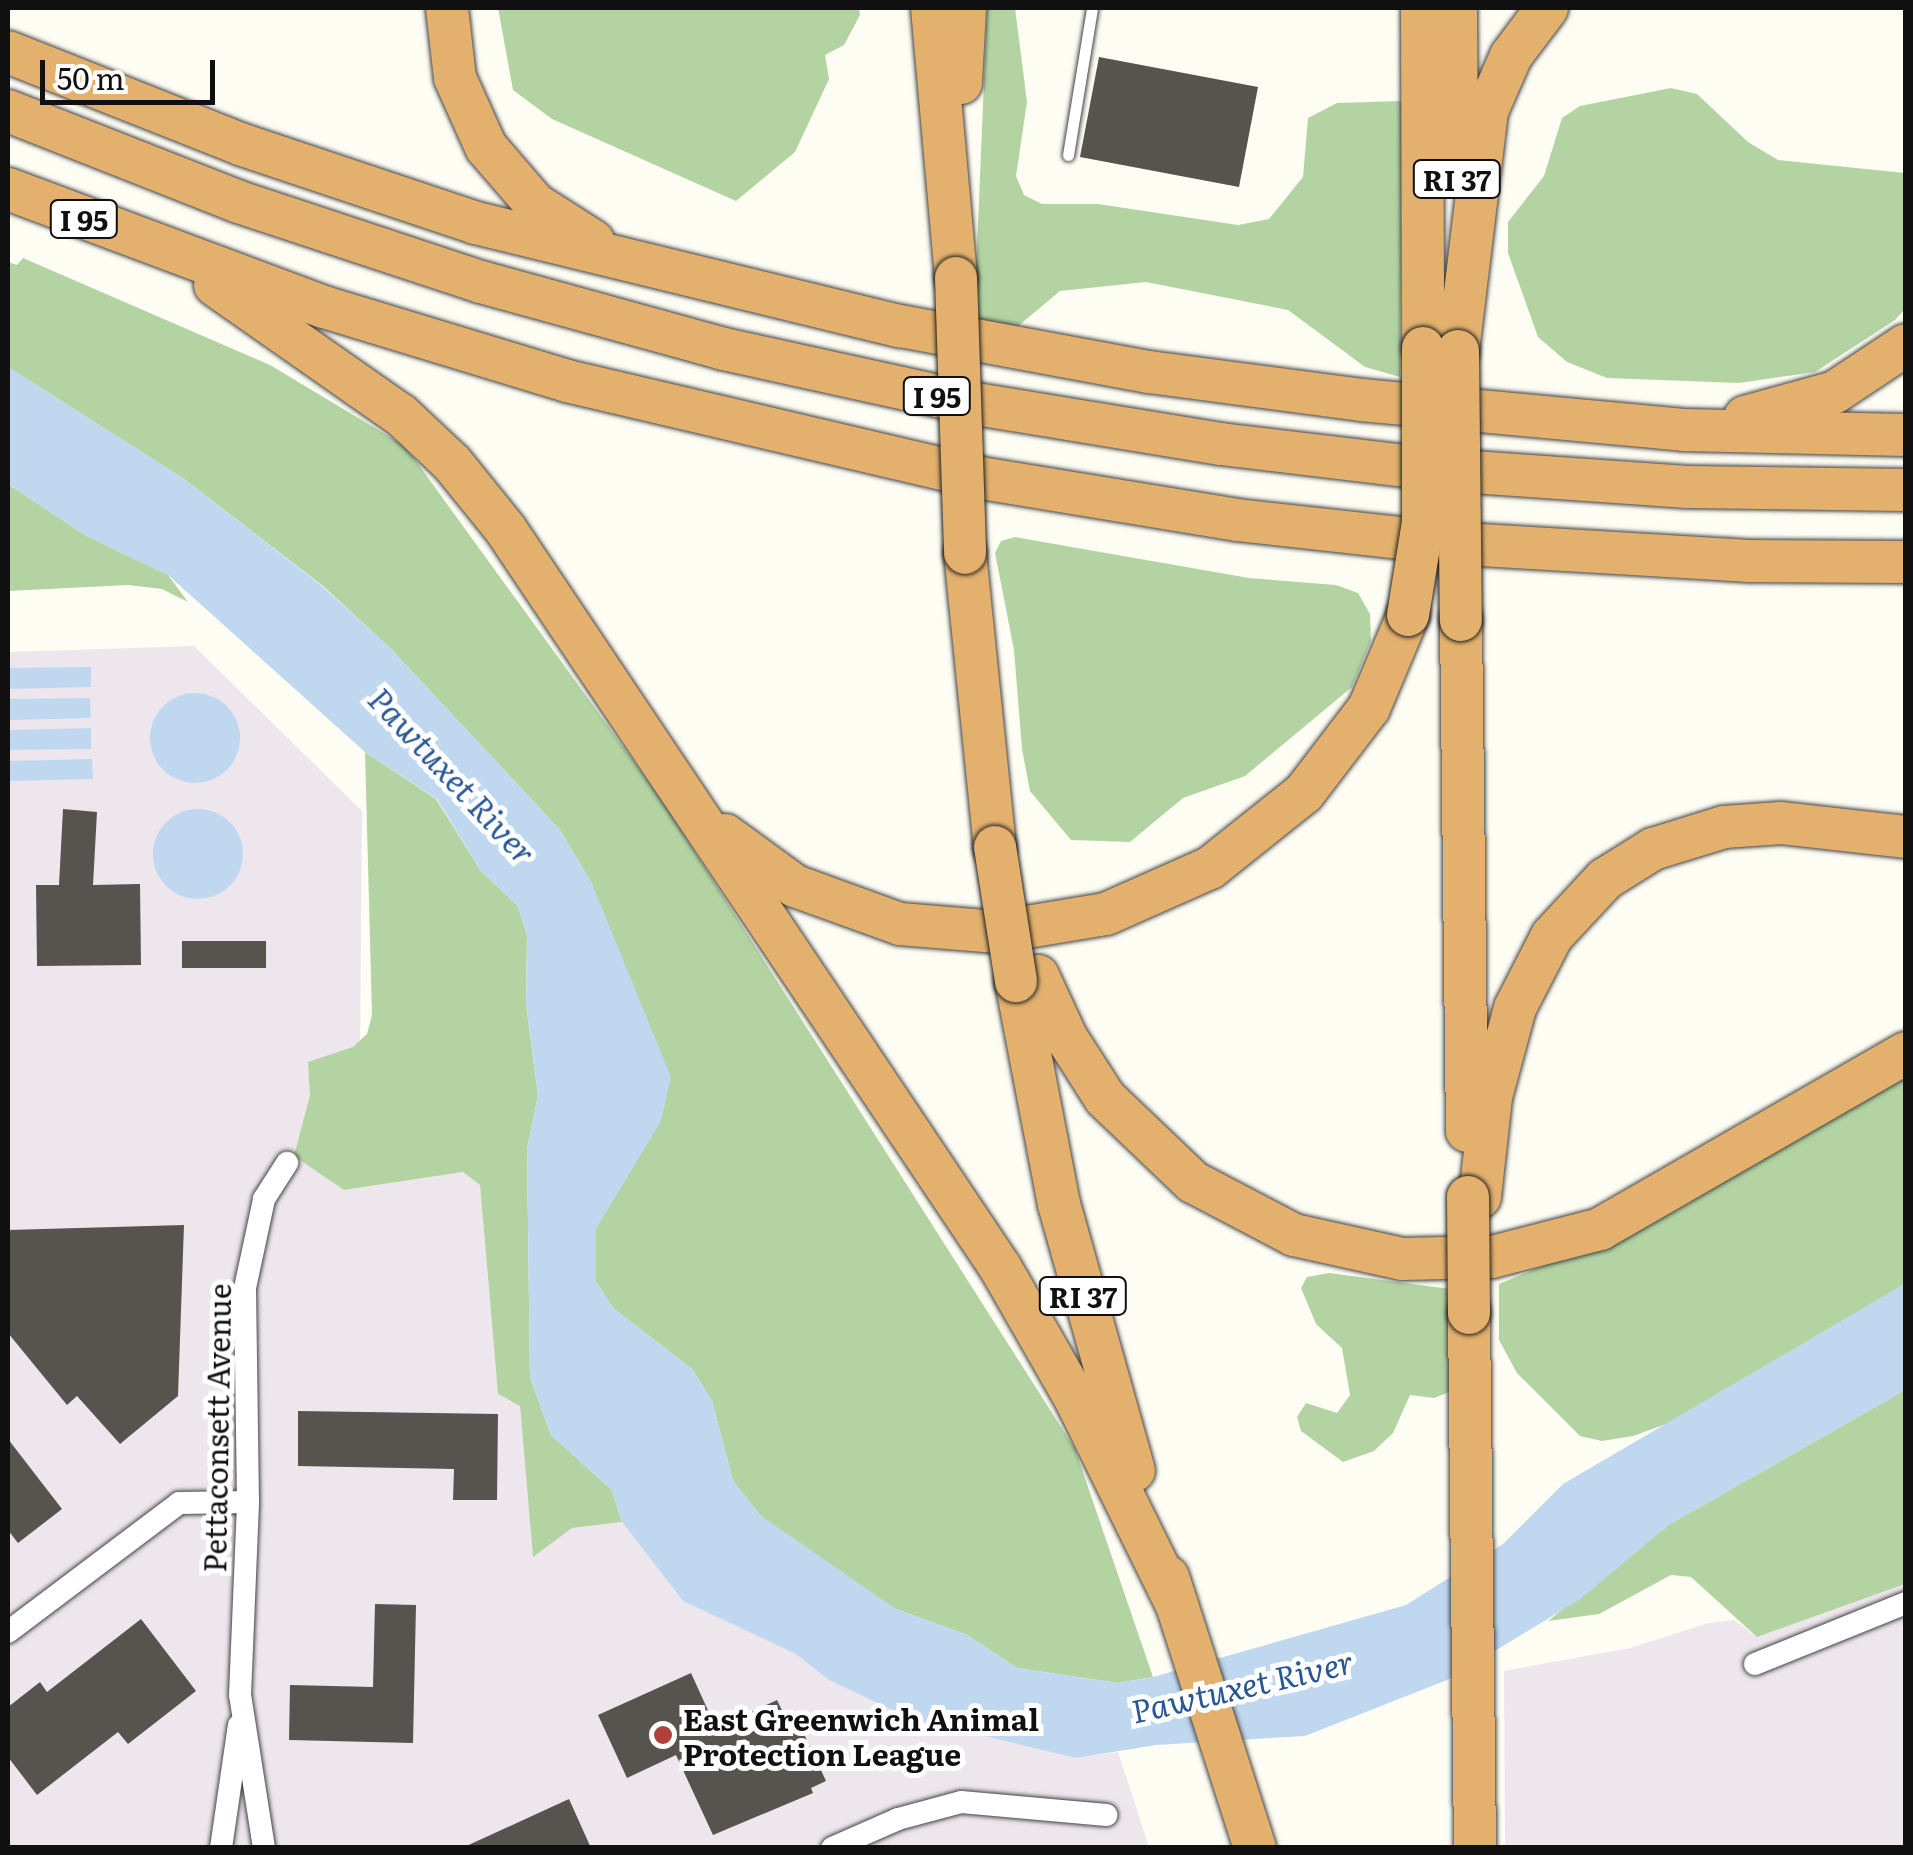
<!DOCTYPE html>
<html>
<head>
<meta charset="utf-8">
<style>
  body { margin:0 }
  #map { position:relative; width:1913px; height:1855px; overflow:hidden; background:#fefdf4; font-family:Literata,serif }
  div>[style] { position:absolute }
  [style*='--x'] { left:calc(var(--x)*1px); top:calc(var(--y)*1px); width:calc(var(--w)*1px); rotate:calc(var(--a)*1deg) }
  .industrial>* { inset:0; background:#ede6ed }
  .forest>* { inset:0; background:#b3d4a2 }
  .water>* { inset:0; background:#bfd7ef }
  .round { border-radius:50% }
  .building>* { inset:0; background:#57534e }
  .roads { filter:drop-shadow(0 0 2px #434343) drop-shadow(0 0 2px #434343) }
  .lane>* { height:11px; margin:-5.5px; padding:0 5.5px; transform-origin:5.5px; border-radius:5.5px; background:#fff }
  .street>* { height:22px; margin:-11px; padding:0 11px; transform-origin:11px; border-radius:11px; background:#fff }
  .highway>* { height:42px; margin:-21px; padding:0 21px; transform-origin:21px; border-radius:21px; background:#e3b16d }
  .bridges { filter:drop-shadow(0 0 2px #212121) drop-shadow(0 0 2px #212121) }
  .highway-bridge>* { height:42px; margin:-21px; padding:0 21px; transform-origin:21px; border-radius:21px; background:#e3b16d }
  .dots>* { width:28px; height:28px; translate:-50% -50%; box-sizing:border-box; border:5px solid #fff; border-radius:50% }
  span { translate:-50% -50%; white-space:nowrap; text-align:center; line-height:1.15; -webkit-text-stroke:10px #fff; paint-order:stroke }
  .shield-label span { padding:2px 8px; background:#fff; border:2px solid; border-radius:8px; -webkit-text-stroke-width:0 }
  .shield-label { font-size:28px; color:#101010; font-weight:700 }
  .street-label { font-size:30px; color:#101010 }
  .poi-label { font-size:30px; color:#101010; font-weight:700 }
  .left { translate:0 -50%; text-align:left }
  .water-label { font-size:32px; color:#285793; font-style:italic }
  .frame { position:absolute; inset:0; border:10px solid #101010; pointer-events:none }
  .scale { position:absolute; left:40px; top:60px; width:175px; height:45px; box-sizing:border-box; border:5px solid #101010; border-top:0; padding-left:12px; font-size:30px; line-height:35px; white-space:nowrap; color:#101010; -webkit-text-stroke:8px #fff; paint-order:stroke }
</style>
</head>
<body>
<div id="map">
  <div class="industrial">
    <i style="clip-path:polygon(194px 646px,362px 811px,359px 1172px,344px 1190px,463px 1172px,480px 1185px,498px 1394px,520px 1406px,533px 1556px,572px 1528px,622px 1522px,683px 1601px,797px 1654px,829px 1680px,909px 1718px,1076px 1758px,1118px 1752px,1149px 1847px,8px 1847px,8px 652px)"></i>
    <i style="clip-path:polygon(1905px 1584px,1905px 1847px,1505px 1847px,1504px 1671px,1630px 1648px,1709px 1623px,1734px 1620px,1757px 1637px)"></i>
  </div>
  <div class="forest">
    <i style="clip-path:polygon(498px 8px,859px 8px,860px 15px,844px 45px,825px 55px,829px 79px,795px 152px,736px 201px,552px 119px,513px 90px)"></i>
    <i style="clip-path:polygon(987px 8px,1015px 8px,1027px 102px,1016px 176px,1024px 195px,1042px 204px,1098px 204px,1238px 225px,1269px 219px,1303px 177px,1308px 118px,1337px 103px,1402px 101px,1400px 377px,1365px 367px,1288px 310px,1146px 282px,1060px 291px,1017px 327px,974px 321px)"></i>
    <i style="clip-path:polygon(1671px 88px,1697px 94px,1748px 142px,1778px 160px,1905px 173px,1905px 309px,1895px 320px,1815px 372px,1739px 383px,1607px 378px,1567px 362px,1538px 337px,1508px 253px,1508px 222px,1544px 176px,1562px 118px,1580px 106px)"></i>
    <i style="clip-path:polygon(23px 258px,270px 365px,405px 446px,663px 802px,1075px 1449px,1153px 1677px,1118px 1683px,1017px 1668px,967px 1635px,896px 1609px,814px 1557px,760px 1515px,733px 1481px,712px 1401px,692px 1369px,613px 1308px,596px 1282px,595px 1229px,623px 1176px,614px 946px,592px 884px,560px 830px,392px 650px,323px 586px,184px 479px,8px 367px,8px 262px,17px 265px)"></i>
    <i style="clip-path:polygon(8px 484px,85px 535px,168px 575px,188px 602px,162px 589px,128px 585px,8px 591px)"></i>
    <i style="clip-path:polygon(1015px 537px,1249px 578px,1336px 585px,1358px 593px,1370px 614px,1371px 641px,1352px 687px,1245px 776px,1183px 798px,1130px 842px,1071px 840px,1030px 791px,1022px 749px,1014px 650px,995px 553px,1001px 541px)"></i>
    <i style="clip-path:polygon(365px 752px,436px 799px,481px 871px,518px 906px,527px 935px,526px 1004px,538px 1095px,527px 1149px,530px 1377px,551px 1435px,612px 1490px,622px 1522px,572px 1528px,533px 1557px,520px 1406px,498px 1394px,480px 1185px,463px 1172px,344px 1190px,294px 1156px,310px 1095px,308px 1062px,353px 1047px,367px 1034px,372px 1015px)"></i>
    <i style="clip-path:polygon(1905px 1073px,1905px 1284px,1666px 1424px,1633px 1436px,1602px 1441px,1580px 1436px,1517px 1373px,1499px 1340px,1499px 1284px,1675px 1211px)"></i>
    <i style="clip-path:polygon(1329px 1273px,1450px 1289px,1449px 1392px,1434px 1398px,1410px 1395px,1393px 1433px,1374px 1451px,1343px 1462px,1301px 1431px,1297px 1417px,1306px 1403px,1337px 1413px,1350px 1395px,1342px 1348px,1316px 1324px,1301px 1288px,1307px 1277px)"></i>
    <i style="clip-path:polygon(1905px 1390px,1905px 1584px,1757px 1637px,1691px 1577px,1671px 1575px,1599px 1614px,1548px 1621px,1670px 1524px)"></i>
  </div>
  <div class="water">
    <i style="clip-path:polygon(8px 367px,184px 479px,322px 586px,392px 650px,560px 830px,592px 884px,671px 1077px,661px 1121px,596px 1229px,596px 1282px,613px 1308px,692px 1369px,712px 1401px,733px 1481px,760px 1515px,896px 1609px,967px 1635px,1017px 1668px,1118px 1683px,1153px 1677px,1406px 1605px,1503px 1544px,1563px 1484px,1905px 1284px,1905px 1390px,1670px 1524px,1579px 1600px,1447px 1680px,1305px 1736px,1156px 1745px,1076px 1758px,909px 1718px,829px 1680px,796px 1654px,683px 1601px,622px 1522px,612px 1490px,551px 1435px,530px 1377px,527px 1149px,538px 1095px,526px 1004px,527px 935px,518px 906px,481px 871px,437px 799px,365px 752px,168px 575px,85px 535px,8px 484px)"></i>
    <i style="clip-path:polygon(91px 667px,91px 687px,8px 689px,8px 668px)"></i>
    <i class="round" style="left:150px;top:693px;width:90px;height:90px"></i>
    <i style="clip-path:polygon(90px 698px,91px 718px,8px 720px,8px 699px)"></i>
    <i style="clip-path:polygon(91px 728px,91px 749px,8px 750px,8px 730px)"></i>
    <i style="clip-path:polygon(92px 759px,93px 779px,8px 781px,8px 761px)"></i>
    <i class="round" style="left:153px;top:809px;width:90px;height:90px"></i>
  </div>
  <div class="building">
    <i style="clip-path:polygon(1099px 57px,1258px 87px,1239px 187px,1080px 157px)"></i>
    <i style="clip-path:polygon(63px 809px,97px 812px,93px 885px,140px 884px,141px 965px,37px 966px,36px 885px,59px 885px)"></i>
    <i style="clip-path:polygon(182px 941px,266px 941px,266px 968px,182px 968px)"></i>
    <i style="clip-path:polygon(184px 1225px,178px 1396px,120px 1444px,77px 1396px,67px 1405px,8px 1333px,8px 1230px)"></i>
    <i style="clip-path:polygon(298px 1411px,498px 1414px,497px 1500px,453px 1500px,454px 1469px,298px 1466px)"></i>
    <i style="clip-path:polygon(8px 1439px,62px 1509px,18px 1543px,8px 1530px)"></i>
    <i style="clip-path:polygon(375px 1604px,416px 1605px,413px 1743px,289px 1740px,290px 1685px,373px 1687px)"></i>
    <i style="clip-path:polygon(141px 1619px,196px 1691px,128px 1744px,118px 1732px,37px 1795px,8px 1757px,8px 1707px,40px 1682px,47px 1692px)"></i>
    <i style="clip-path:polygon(691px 1673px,716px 1728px,777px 1700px,789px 1725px,798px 1721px,826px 1781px,811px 1788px,813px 1793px,713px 1835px,676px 1755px,627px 1778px,598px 1715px)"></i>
    <i style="clip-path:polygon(569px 1799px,591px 1848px,462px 1848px)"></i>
  </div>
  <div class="roads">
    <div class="lane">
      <i style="--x:1068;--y:155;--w:149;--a:-80.7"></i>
    </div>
    <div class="street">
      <i style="--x:8;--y:1632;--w:214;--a:-37"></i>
      <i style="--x:179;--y:1503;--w:69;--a:-0.8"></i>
      <i style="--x:1755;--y:1664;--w:163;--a:-22"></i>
      <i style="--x:221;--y:1848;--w:124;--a:-81.7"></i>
      <i style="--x:264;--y:1848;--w:155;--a:-98.9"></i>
      <i style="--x:240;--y:1695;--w:193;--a:-87.6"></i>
      <i style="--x:248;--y:1502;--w:214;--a:-90.8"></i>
      <i style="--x:245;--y:1288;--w:91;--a:-77.9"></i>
      <i style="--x:264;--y:1199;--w:43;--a:-57.4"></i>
      <i style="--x:832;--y:1848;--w:72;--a:-23.7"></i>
      <i style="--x:898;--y:1819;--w:65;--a:-15.1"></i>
      <i style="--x:961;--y:1802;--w:146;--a:5.1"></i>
    </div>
    <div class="highway">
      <i style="--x:447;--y:8;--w:70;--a:83.5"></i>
      <i style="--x:455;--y:78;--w:76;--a:65.8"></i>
      <i style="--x:486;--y:147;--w:75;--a:49.3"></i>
      <i style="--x:535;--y:204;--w:69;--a:32.5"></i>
      <i style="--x:932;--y:8;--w:271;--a:84.9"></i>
      <i style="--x:1422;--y:8;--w:340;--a:89.8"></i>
      <i style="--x:1456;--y:8;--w:158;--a:89.6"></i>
      <i style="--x:8;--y:52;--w:250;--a:21.6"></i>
      <i style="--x:240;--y:144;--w:249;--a:18.5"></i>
      <i style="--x:476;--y:223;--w:436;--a:13.7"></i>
      <i style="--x:900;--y:326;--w:253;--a:10.5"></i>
      <i style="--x:1149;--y:372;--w:214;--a:7.5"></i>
      <i style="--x:1361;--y:400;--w:324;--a:5.3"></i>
      <i style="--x:1684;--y:430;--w:222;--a:1.3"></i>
      <i style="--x:961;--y:83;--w:75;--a:-86.9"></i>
      <i style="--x:8;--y:111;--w:248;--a:21.5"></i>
      <i style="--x:239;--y:202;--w:255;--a:18.3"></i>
      <i style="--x:481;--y:282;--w:252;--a:15.4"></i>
      <i style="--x:724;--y:349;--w:252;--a:12.4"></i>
      <i style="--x:970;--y:403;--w:254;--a:9.3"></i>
      <i style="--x:1221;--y:444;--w:210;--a:6.8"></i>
      <i style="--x:1430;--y:469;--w:258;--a:4"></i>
      <i style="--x:1687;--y:487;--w:219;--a:0.8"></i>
      <i style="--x:8;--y:189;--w:337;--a:20.5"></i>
      <i style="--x:324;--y:307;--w:254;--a:16.9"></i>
      <i style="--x:567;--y:381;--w:425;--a:13.2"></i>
      <i style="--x:981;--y:478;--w:259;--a:9.3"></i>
      <i style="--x:1237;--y:520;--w:211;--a:6.3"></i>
      <i style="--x:1447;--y:543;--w:301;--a:3.4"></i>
      <i style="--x:1747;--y:561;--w:159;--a:0.4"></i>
      <i style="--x:215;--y:285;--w:227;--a:35"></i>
      <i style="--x:401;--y:415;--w:70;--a:43.3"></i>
      <i style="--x:452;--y:463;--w:86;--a:51.1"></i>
      <i style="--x:506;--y:530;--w:887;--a:56.17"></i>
      <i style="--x:1000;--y:1267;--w:151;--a:60.2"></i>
      <i style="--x:1075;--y:1398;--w:231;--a:63.8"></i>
      <i style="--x:1458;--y:351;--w:242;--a:-83.1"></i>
      <i style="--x:1487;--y:111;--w:60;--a:-66.4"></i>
      <i style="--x:1511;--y:56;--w:60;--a:-53.1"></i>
      <i style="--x:1745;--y:417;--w:93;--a:-15.5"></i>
      <i style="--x:1835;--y:392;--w:85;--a:-33.5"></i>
      <i style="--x:965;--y:553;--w:296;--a:84.2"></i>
      <i style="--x:1461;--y:620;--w:511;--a:89.33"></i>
      <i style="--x:725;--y:835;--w:87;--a:36.1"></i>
      <i style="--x:795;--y:886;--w:112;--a:19.9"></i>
      <i style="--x:900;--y:924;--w:97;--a:4.7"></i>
      <i style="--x:997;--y:932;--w:110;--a:-9.4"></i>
      <i style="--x:1106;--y:914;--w:114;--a:-23.9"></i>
      <i style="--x:1210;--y:868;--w:120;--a:-38.6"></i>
      <i style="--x:1304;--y:793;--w:107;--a:-52.6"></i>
      <i style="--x:1369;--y:708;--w:101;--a:-67.2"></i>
      <i style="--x:1038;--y:976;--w:67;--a:65.3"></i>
      <i style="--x:1066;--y:1037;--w:72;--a:57.4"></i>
      <i style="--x:1105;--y:1098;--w:122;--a:43.7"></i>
      <i style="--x:1193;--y:1182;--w:114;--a:27.7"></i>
      <i style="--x:1294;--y:1235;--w:111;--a:12.5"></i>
      <i style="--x:1402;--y:1259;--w:90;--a:-1.3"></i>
      <i style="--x:1492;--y:1257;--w:112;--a:-14.5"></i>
      <i style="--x:1600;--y:1229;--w:353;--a:-29.9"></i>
      <i style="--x:1016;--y:981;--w:227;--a:79.1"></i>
      <i style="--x:1059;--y:1204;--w:277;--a:74.3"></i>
      <i style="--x:1480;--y:1197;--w:101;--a:-83.7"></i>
      <i style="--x:1491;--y:1097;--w:92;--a:-74.9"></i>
      <i style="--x:1515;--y:1008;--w:81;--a:-62.8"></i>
      <i style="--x:1552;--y:936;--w:78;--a:-47.1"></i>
      <i style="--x:1605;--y:879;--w:57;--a:-32"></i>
      <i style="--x:1653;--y:849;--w:74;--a:-17.2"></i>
      <i style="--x:1724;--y:827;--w:57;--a:-4"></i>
      <i style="--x:1781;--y:823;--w:126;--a:6.4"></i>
      <i style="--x:1469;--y:1313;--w:535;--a:89.36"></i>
      <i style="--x:1168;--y:1577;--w:285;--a:72.2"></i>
    </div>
  </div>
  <div class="bridges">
    <div class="highway-bridge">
      <i style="--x:956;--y:278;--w:275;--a:88.1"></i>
      <i style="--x:1458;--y:351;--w:269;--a:89.4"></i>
      <i style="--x:1408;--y:615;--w:94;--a:-80.8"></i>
      <i style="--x:1423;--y:522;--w:174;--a:-90"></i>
      <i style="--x:995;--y:847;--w:136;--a:81.1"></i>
      <i style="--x:1468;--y:1197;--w:116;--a:89.5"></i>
    </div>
  </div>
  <div class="dots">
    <i style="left:663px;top:1735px;background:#b04138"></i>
  </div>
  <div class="shield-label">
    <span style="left:1457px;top:179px">RI 37</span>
    <span style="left:84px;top:219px">I 95</span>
    <span style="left:937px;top:396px">I 95</span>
    <span style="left:1083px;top:1296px">RI 37</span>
  </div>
  <div class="street-label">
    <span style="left:216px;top:1428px;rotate:-89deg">Pettaconsett Avenue</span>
  </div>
  <div class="poi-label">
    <span class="left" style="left:683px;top:1735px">East Greenwich Animal<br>Protection League</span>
  </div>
  <div class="water-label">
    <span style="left:453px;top:775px;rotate:47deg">Pawtuxet River</span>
    <span style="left:1242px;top:1685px;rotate:-13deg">Pawtuxet River</span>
  </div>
  <div class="frame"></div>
  <div class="scale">50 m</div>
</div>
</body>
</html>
